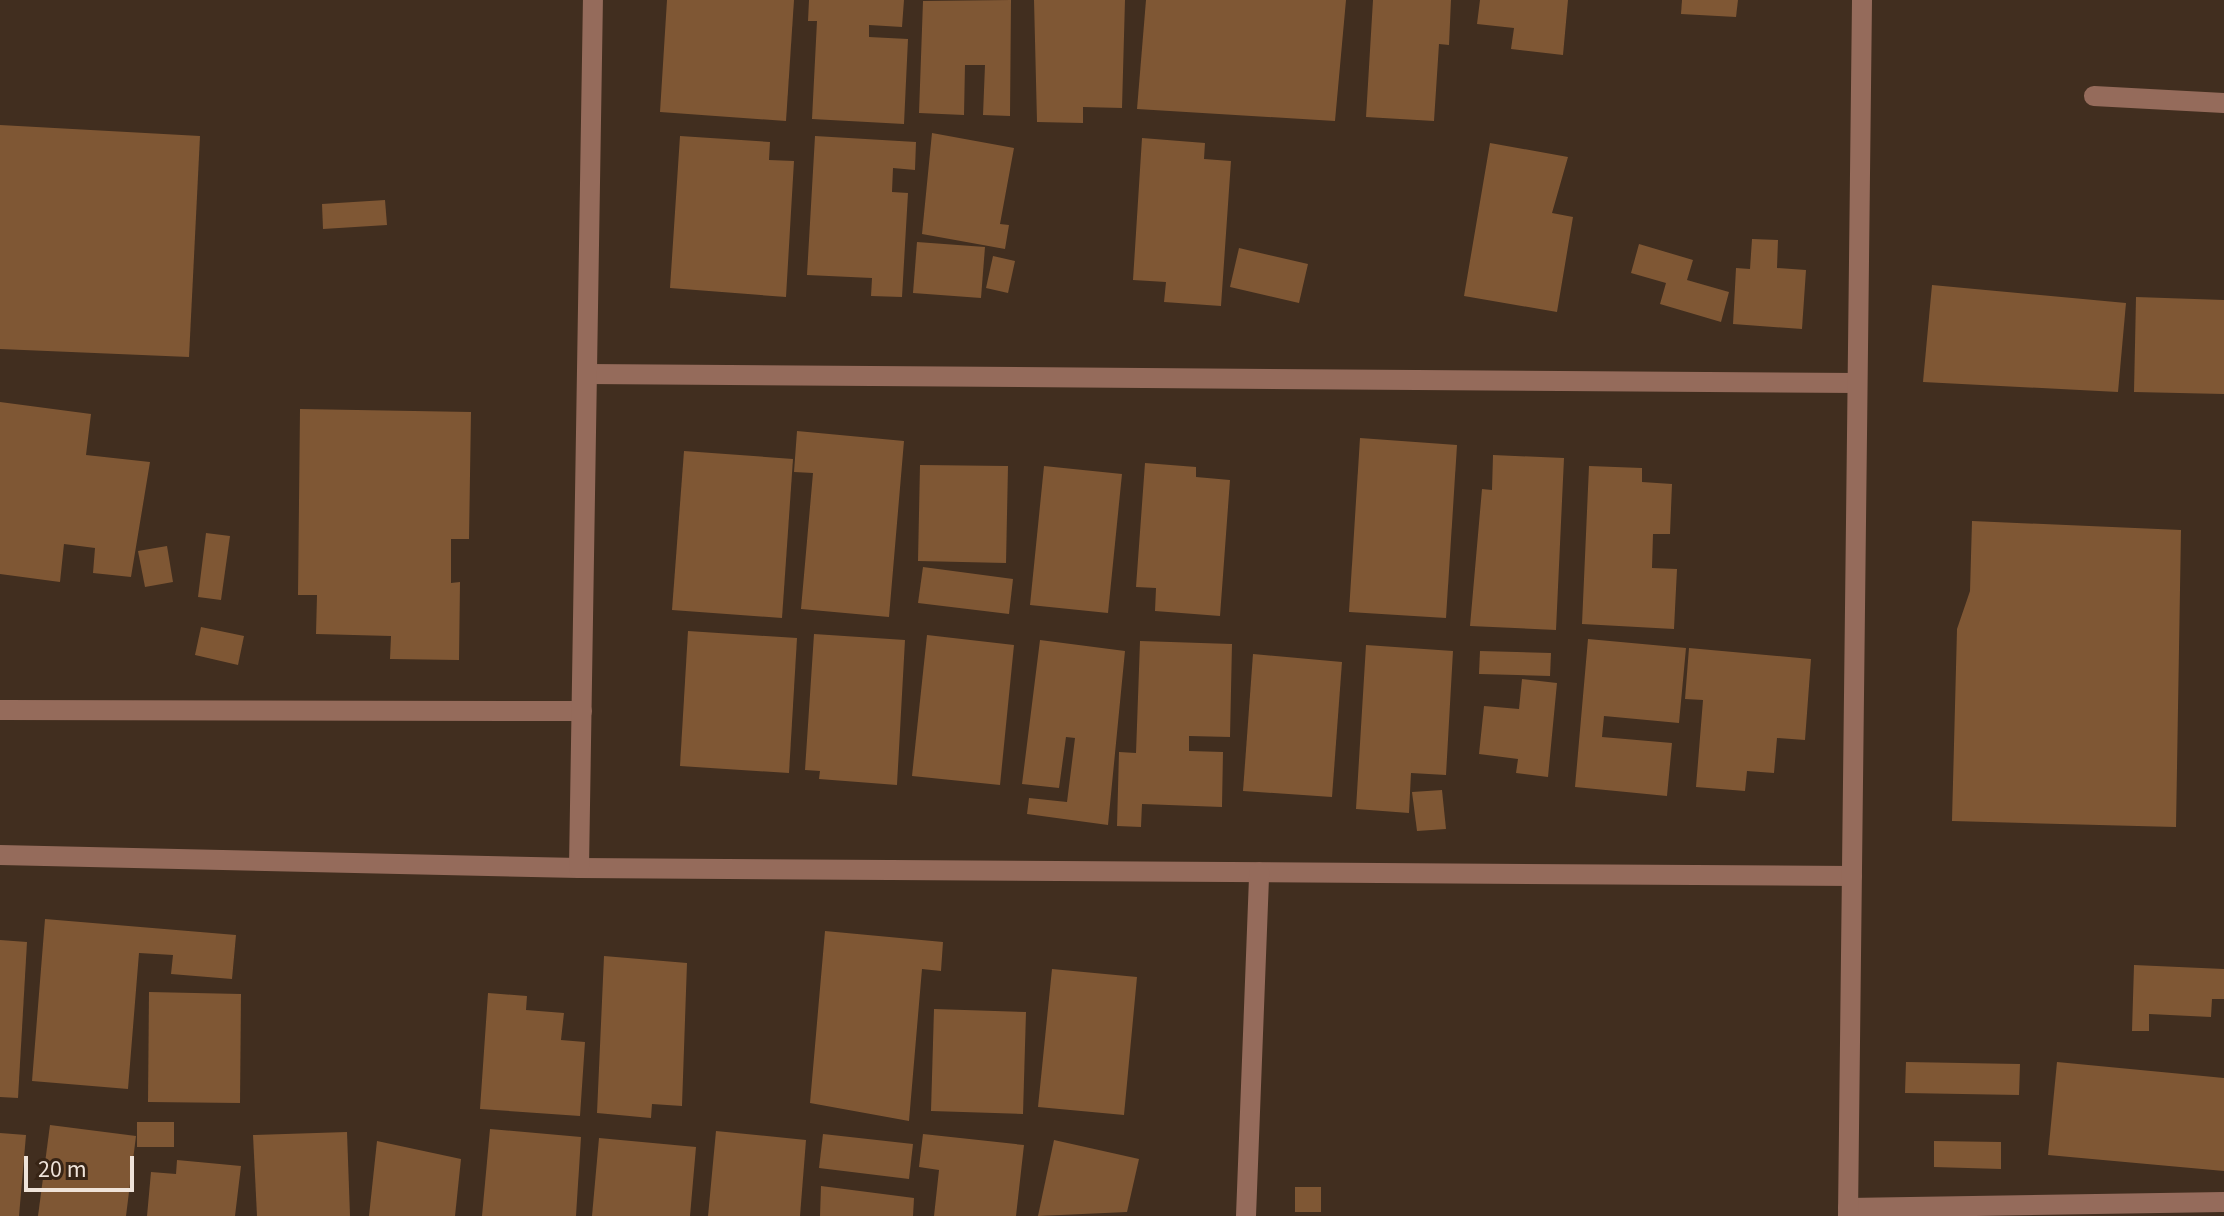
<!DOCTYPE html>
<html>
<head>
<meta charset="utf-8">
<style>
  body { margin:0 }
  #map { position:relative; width:2224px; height:1216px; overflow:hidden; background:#412e1f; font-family:"Source Sans 3",sans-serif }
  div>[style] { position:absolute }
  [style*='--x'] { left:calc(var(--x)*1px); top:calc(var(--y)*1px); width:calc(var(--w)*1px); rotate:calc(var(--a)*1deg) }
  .building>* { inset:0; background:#7f5734 }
  .minor>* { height:20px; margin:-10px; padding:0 10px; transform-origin:10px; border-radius:10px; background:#956b5b }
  span { translate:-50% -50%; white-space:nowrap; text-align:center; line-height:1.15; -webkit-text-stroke:6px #372415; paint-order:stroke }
  .scale { position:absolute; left:24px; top:1156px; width:110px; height:36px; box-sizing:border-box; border:4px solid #efe3d9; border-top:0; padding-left:10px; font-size:24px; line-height:28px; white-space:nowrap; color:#efe3d9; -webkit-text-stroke:6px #372415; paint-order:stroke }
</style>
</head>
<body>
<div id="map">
  <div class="building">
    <i style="clip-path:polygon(667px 0,794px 0,786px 121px,660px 112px)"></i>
    <i style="clip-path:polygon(809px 0,904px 0,902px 27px,869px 25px,869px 37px,908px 39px,904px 124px,812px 119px,817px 21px,808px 21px)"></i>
    <i style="clip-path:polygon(1011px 0,1010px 116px,983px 115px,985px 65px,965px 65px,964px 115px,919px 113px,923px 1px)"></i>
    <i style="clip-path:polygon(1034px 0,1125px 0,1122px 108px,1083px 107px,1083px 123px,1037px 122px)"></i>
    <i style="clip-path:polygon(1146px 0,1346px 0,1335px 121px,1137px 109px)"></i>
    <i style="clip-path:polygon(1373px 0,1451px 0,1449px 45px,1439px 44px,1434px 121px,1366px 117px)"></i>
    <i style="clip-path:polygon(1480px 0,1568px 0,1563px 55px,1511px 49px,1514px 28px,1477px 24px)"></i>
    <i style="clip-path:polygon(1682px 0,1738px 0,1736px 17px,1681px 14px)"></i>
    <i style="clip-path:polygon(0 125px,200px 136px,189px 357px,0 349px)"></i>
    <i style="clip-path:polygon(932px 133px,1014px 148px,1000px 224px,1009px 225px,1005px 249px,922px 234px)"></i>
    <i style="clip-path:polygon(680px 136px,770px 142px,769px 160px,794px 161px,786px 297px,670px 288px)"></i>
    <i style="clip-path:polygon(815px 136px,916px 142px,915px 170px,893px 168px,892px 192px,908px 193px,902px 297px,871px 296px,872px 278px,807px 275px)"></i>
    <i style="clip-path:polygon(1142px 138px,1205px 143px,1204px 159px,1231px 161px,1221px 306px,1164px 302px,1166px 282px,1133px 280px)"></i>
    <i style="clip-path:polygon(1490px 143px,1568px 157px,1552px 213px,1573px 217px,1557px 312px,1464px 296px)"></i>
    <i style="clip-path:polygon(385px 200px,387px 225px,323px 229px,322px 204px)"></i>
    <i style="clip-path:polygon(1752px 239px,1778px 240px,1777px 268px,1806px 270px,1802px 329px,1733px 324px,1736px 268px,1750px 269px)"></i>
    <i style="clip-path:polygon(917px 242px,985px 247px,981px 298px,913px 293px)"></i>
    <i style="clip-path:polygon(1639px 244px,1693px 260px,1687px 280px,1729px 292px,1721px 322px,1660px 304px,1666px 283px,1631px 273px)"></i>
    <i style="clip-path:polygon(1239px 248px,1308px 264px,1299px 303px,1230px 287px)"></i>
    <i style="clip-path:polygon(993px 256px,1015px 261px,1008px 293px,986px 288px)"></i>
    <i style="clip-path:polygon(1932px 285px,2126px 303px,2118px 392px,1923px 382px)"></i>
    <i style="clip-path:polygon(2136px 297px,2224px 300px,2224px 394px,2134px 392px)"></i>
    <i style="clip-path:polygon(0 402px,91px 414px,86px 455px,150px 462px,131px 577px,93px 573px,95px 548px,64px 544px,60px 582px,0 574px)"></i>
    <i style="clip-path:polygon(300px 409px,471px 412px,469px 539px,451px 539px,451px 583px,460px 582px,459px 660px,390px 659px,391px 636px,316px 634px,317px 595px,298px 595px)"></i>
    <i style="clip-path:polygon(797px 431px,904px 441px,889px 617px,801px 609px,813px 473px,794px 472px)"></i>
    <i style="clip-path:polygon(1360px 438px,1457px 445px,1446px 618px,1349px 612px)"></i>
    <i style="clip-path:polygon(684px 451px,793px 459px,782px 618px,672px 610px)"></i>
    <i style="clip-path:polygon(1493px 455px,1564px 458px,1556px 630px,1470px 626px,1482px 489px,1492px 490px)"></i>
    <i style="clip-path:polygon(1145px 463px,1196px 467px,1196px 477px,1230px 480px,1220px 616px,1155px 611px,1156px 588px,1136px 587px)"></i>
    <i style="clip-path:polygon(920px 465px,1008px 466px,1006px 563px,918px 561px)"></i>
    <i style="clip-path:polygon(1044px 466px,1122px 474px,1108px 613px,1030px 605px)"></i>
    <i style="clip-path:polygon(1589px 466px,1642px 468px,1642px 482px,1672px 484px,1670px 534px,1653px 534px,1652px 568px,1677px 569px,1674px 629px,1582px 624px)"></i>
    <i style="clip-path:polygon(1972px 521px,2181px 530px,2176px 827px,1952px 821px,1957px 629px,1970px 591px)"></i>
    <i style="clip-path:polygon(206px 533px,230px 536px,221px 600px,198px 597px)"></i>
    <i style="clip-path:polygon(167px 546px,173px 582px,145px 587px,138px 551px)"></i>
    <i style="clip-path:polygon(923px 567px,1013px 579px,1009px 614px,918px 603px)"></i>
    <i style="clip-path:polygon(201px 627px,244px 636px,238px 665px,195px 655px)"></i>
    <i style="clip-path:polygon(688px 631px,797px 638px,789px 773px,680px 766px)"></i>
    <i style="clip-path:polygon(814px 634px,905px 640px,897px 785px,819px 779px,820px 771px,805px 770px)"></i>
    <i style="clip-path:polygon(927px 635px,1014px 645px,1000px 785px,912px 776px)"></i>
    <i style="clip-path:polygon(1588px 639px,1686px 648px,1679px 723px,1604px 716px,1602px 737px,1672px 743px,1667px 796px,1575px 787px)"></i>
    <i style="clip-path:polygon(1040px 640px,1125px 651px,1108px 825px,1027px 814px,1029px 798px,1067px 802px,1075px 738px,1066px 737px,1059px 788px,1022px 784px)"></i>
    <i style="clip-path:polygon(1140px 641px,1232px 644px,1230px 737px,1189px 736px,1189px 751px,1223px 752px,1222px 807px,1142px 804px,1141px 827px,1117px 826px,1119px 752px,1136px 753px)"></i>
    <i style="clip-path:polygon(1366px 645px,1453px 651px,1446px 775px,1411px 773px,1409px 813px,1356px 809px)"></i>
    <i style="clip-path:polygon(1689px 648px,1811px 659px,1805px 740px,1777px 738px,1774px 773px,1747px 771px,1745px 791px,1696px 787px,1703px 700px,1685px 699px)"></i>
    <i style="clip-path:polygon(1480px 651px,1551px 653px,1550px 676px,1479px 674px)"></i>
    <i style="clip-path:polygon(1253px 654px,1342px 662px,1332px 797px,1243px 791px)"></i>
    <i style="clip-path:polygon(1522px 679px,1557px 683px,1548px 777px,1516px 773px,1518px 759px,1479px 754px,1484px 706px,1519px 709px)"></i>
    <i style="clip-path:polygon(1442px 790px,1446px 829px,1417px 831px,1412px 792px)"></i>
    <i style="clip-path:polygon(45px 919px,236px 935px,232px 979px,171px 974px,173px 955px,139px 953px,128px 1089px,32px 1081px)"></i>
    <i style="clip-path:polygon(825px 931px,943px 942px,941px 971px,922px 969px,909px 1121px,810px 1103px)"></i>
    <i style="clip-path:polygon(0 940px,27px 942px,18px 1098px,0 1097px)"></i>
    <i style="clip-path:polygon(604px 956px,687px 963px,682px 1106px,652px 1104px,651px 1118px,597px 1113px)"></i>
    <i style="clip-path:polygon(2134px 965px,2224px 969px,2224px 999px,2212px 999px,2211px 1017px,2149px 1014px,2149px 1031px,2132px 1031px)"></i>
    <i style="clip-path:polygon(1052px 969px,1137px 977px,1124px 1115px,1038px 1107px)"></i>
    <i style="clip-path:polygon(149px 992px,241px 994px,240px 1103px,148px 1102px)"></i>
    <i style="clip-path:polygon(488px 993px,527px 996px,526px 1010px,564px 1013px,561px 1040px,585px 1042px,580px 1116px,480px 1109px)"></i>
    <i style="clip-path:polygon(934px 1009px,1026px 1012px,1023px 1114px,931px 1111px)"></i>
    <i style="clip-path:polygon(1906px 1062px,2020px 1064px,2019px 1095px,1905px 1093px)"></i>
    <i style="clip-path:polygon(2057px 1062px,2224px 1078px,2224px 1171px,2048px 1155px)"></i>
    <i style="clip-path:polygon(137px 1122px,174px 1122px,174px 1147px,137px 1147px)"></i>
    <i style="clip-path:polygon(50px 1125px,136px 1136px,126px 1216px,38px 1216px)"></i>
    <i style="clip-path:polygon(490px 1129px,581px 1137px,576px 1216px,482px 1216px)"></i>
    <i style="clip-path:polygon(716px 1131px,806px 1140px,800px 1216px,708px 1216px)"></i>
    <i style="clip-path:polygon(347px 1132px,350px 1216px,257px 1216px,253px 1135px)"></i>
    <i style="clip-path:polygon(0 1133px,26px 1135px,19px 1216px,0 1216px)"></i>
    <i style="clip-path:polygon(823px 1134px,913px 1144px,909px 1179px,819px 1168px)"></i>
    <i style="clip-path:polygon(923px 1134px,1024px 1145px,1016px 1216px,934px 1216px,939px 1170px,919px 1167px)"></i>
    <i style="clip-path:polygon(599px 1138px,696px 1147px,690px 1216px,592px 1216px)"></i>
    <i style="clip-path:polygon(1054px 1140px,1139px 1159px,1127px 1212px,1038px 1216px)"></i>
    <i style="clip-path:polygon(377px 1141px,461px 1159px,455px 1216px,369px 1216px)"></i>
    <i style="clip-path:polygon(1934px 1141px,2001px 1142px,2001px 1169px,1934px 1167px)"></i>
    <i style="clip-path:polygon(177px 1160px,241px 1166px,235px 1216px,147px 1216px,151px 1172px,176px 1174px)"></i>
    <i style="clip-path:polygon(821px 1186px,914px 1198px,913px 1216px,820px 1216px)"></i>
    <i style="clip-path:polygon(1295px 1187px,1321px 1187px,1321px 1212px,1295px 1212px)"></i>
  </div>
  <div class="minor">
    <i style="--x:2094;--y:96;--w:130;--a:3.1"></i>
    <i style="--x:587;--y:374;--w:1270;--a:0.41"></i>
    <i style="--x:0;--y:710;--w:582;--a:0.1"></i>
    <i style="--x:0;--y:855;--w:579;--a:1.29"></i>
    <i style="--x:579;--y:868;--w:1273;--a:0.36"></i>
    <i style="--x:579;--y:868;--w:868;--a:-89.08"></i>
    <i style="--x:1848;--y:1208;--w:376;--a:-0.9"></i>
    <i style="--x:1246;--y:1216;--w:344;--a:-87.8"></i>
    <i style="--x:1848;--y:1216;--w:1216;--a:-89.34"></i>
  </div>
  <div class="scale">20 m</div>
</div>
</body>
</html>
